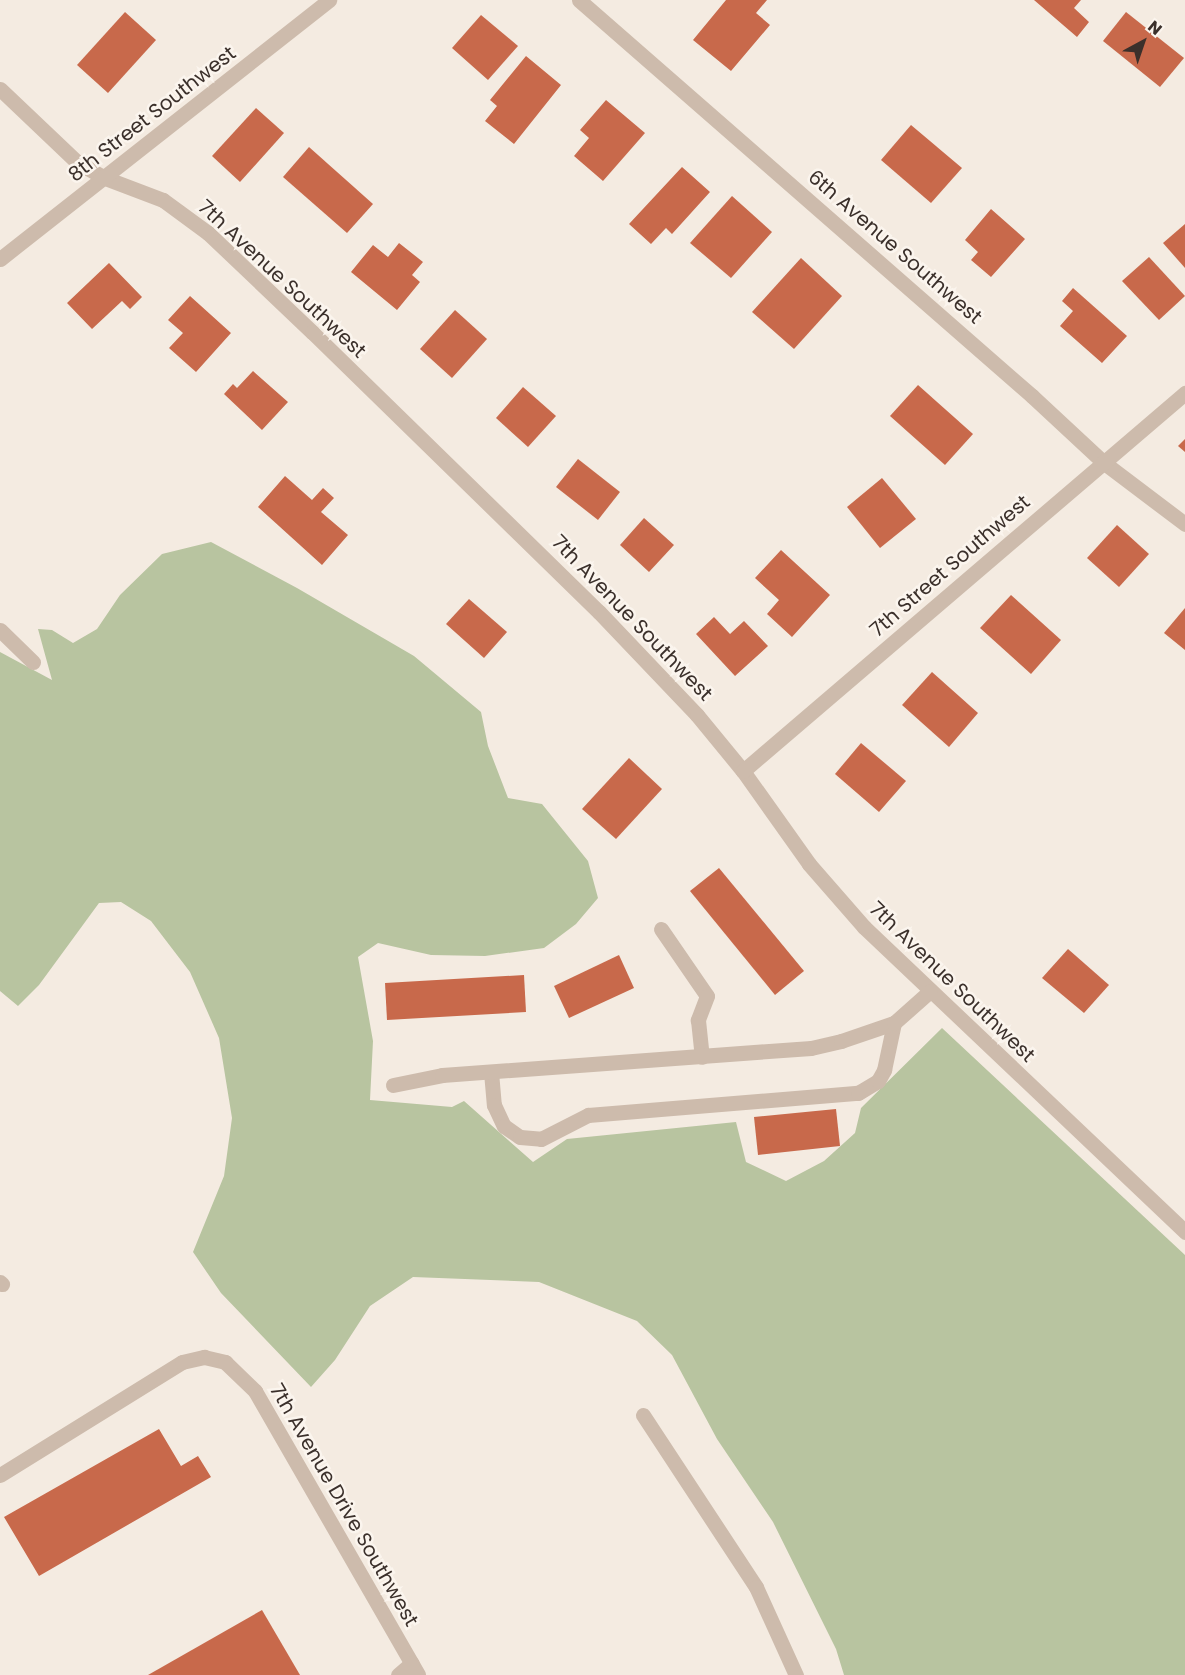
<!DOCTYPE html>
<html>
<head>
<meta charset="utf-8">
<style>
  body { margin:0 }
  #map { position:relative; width:1185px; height:1675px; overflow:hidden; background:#f4ebe1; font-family:Poppins,sans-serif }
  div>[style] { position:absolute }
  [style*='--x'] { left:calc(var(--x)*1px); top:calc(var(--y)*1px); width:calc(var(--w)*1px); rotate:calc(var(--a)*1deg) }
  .green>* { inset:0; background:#b8c4a0 }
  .building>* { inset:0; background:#c8694b }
  .minor>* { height:15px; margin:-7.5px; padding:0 7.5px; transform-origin:7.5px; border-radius:7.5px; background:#cdbbac }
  span { translate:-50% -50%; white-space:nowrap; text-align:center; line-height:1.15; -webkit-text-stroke:5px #fbf5ee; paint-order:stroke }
  .street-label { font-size:20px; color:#3b302b }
  .north { position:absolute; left:1113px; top:12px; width:60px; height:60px; -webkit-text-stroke:4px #fbf5ee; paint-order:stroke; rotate:40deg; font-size:16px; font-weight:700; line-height:24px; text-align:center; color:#3b302b }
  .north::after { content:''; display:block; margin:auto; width:21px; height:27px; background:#3b302b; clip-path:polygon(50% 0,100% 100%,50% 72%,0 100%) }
</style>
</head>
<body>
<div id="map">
  <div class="green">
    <i style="clip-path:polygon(211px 542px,297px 588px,414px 656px,481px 712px,488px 746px,508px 798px,542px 804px,588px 861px,598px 898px,576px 924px,544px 948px,485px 956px,431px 955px,378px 943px,358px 957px,373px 1041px,370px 1100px,452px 1107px,464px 1101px,533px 1162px,567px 1139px,736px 1122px,746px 1162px,786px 1181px,824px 1161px,855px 1133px,861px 1108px,942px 1028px,1185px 1255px,1185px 1675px,844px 1675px,836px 1649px,773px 1522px,717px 1439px,672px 1355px,637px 1321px,539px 1282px,413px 1277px,370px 1306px,335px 1360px,311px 1387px,221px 1293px,193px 1252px,224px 1176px,232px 1118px,219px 1038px,190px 972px,151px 921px,121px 902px,99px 903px,39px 985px,18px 1006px,0 991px,0 652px,52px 680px,38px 629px,52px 630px,73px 643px,97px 629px,120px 595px,162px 554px)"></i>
  </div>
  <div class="building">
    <i style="clip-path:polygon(726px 0,767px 0,756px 13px,770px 25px,731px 71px,693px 40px)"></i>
    <i style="clip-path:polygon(1034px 0,1081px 0,1074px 8px,1089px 22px,1077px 37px)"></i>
    <i style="clip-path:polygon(125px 12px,156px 40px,108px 93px,77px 65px)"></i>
    <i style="clip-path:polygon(1126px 12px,1184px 58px,1160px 87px,1103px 41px)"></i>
    <i style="clip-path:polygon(481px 15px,518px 46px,488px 80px,452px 48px)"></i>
    <i style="clip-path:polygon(526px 56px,561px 85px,514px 144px,485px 121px,497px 106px,490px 100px)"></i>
    <i style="clip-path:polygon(606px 100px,645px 133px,603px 181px,574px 156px,589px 138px,580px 130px)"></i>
    <i style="clip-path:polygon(256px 108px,284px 133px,240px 182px,212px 156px)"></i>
    <i style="clip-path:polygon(911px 125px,962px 168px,931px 203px,881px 160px)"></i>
    <i style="clip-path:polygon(309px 147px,373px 204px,347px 233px,283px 177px)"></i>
    <i style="clip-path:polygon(682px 167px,710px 192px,672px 234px,666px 228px,651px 244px,629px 224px)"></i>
    <i style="clip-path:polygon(732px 196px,772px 232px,731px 278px,690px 243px)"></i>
    <i style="clip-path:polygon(991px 209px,1025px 239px,991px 277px,971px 260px,978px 252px,965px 240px)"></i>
    <i style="clip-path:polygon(1185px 224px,1185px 268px,1163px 243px)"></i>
    <i style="clip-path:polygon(399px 243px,423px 262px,412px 275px,420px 282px,397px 310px,351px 272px,373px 245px,388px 257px)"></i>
    <i style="clip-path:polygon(1149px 257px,1185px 296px,1159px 320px,1122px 281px)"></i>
    <i style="clip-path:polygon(801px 258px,842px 296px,794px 349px,752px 312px)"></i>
    <i style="clip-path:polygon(109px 263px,142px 297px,130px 309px,122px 301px,92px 329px,67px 303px)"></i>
    <i style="clip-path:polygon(1073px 288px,1127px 336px,1102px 363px,1060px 326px,1073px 311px,1062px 301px)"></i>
    <i style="clip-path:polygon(190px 296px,231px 333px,196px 372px,169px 348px,183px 333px,168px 320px)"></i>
    <i style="clip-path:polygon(455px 310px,487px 339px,452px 378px,420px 349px)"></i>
    <i style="clip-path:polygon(253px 371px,288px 402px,262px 430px,224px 394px,233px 384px,237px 388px)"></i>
    <i style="clip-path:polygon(918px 385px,973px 434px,945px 465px,890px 416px)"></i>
    <i style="clip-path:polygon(523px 387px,556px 416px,528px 447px,496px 418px)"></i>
    <i style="clip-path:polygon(1185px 439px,1185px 452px,1178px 446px)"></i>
    <i style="clip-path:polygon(578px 459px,620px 492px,598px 520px,556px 487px)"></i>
    <i style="clip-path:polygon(285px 476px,312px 500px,323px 488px,334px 498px,321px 512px,348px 535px,322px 565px,258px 507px)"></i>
    <i style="clip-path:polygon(882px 478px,916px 519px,880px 548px,847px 507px)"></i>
    <i style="clip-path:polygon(644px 518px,674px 545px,649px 572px,620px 545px)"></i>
    <i style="clip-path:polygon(1117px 525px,1149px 554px,1119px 587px,1087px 558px)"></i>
    <i style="clip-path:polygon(781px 550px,830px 595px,792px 637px,767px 614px,779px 600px,755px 578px)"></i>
    <i style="clip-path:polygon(1011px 595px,1061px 640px,1031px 674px,980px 628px)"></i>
    <i style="clip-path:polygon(469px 599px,507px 632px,484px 658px,446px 624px)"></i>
    <i style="clip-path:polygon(1185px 608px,1185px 650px,1164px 633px)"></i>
    <i style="clip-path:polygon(714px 617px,730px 634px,744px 621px,768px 646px,735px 676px,696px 634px)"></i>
    <i style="clip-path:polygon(932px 672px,978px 713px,949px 747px,902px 705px)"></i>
    <i style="clip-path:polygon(861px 743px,906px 781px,879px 812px,835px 774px)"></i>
    <i style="clip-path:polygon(629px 758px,662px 789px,616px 839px,582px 809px)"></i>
    <i style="clip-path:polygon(719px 868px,804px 971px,775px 995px,690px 891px)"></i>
    <i style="clip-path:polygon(1068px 949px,1109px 985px,1084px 1013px,1042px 978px)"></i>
    <i style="clip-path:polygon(619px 955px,634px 988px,569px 1018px,554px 986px)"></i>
    <i style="clip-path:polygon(524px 975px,526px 1012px,387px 1020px,385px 983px)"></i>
    <i style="clip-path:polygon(836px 1109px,840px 1146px,758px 1155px,754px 1117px)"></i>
    <i style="clip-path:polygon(159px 1429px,181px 1466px,198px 1456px,211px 1477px,39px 1576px,4px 1517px)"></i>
    <i style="clip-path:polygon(262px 1610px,300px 1675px,148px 1675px)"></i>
  </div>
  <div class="minor">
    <i style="--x:579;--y:0;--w:602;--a:41.16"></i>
    <i style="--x:1032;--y:396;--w:97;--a:42.9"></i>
    <i style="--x:1103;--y:462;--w:103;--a:37.1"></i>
    <i style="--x:0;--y:89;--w:106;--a:43.5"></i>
    <i style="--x:77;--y:162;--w:32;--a:30"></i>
    <i style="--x:105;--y:178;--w:62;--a:20.8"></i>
    <i style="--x:163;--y:200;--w:56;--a:36.3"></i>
    <i style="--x:208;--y:233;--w:144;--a:43.6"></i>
    <i style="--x:312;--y:332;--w:401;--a:44.3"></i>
    <i style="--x:599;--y:612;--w:142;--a:46.4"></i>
    <i style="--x:697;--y:715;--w:72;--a:50.6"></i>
    <i style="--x:743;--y:771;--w:114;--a:54.6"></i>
    <i style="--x:809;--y:864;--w:84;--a:48.9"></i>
    <i style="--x:864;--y:927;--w:443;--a:43.5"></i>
    <i style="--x:0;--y:259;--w:419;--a:-38.2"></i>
    <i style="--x:0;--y:630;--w:46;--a:44.1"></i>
    <i style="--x:743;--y:771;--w:582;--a:-40.54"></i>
    <i style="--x:661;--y:929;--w:81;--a:55.5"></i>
    <i style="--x:707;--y:996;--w:26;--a:111"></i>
    <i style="--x:698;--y:1020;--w:37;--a:84"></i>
    <i style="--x:491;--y:1072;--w:33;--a:85"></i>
    <i style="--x:494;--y:1105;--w:23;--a:65"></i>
    <i style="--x:504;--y:1126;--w:19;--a:35"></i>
    <i style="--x:520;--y:1137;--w:21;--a:5"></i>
    <i style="--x:541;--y:1139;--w:53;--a:-27.1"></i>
    <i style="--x:588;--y:1115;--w:271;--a:-4.7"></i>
    <i style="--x:858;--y:1093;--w:23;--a:-31"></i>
    <i style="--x:878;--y:1081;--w:13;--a:-61"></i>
    <i style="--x:884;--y:1070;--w:48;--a:-78"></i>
    <i style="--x:393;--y:1085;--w:50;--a:-11.5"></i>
    <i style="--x:442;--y:1075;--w:370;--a:-4.2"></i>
    <i style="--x:811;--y:1048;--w:31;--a:-13"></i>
    <i style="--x:841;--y:1041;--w:56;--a:-18.8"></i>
    <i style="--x:894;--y:1023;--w:48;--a:-41.6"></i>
    <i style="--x:0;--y:1282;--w:3;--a:45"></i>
    <i style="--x:643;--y:1415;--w:206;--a:56.7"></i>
    <i style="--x:756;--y:1587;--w:97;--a:65.6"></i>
    <i style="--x:0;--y:1475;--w:214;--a:-31.8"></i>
    <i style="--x:182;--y:1362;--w:23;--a:-13"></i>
    <i style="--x:204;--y:1357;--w:22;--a:13"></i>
    <i style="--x:225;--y:1362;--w:42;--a:44"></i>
    <i style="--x:255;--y:1391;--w:327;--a:60.1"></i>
    <i style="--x:398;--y:1675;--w:18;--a:-41"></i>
  </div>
  <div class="street-label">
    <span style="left:152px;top:114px;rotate:-38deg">8th Street Southwest</span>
    <span style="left:895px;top:247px;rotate:41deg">6th Avenue Southwest</span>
    <span style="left:282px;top:279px;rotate:43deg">7th Avenue Southwest</span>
    <span style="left:950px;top:566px;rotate:-41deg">7th Street Southwest</span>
    <span style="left:632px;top:618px;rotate:46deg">7th Avenue Southwest</span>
    <span style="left:952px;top:982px;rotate:44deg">7th Avenue Southwest</span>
    <span style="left:344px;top:1505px;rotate:60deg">7th Avenue Drive Southwest</span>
  </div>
  <div class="north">N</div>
</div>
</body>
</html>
